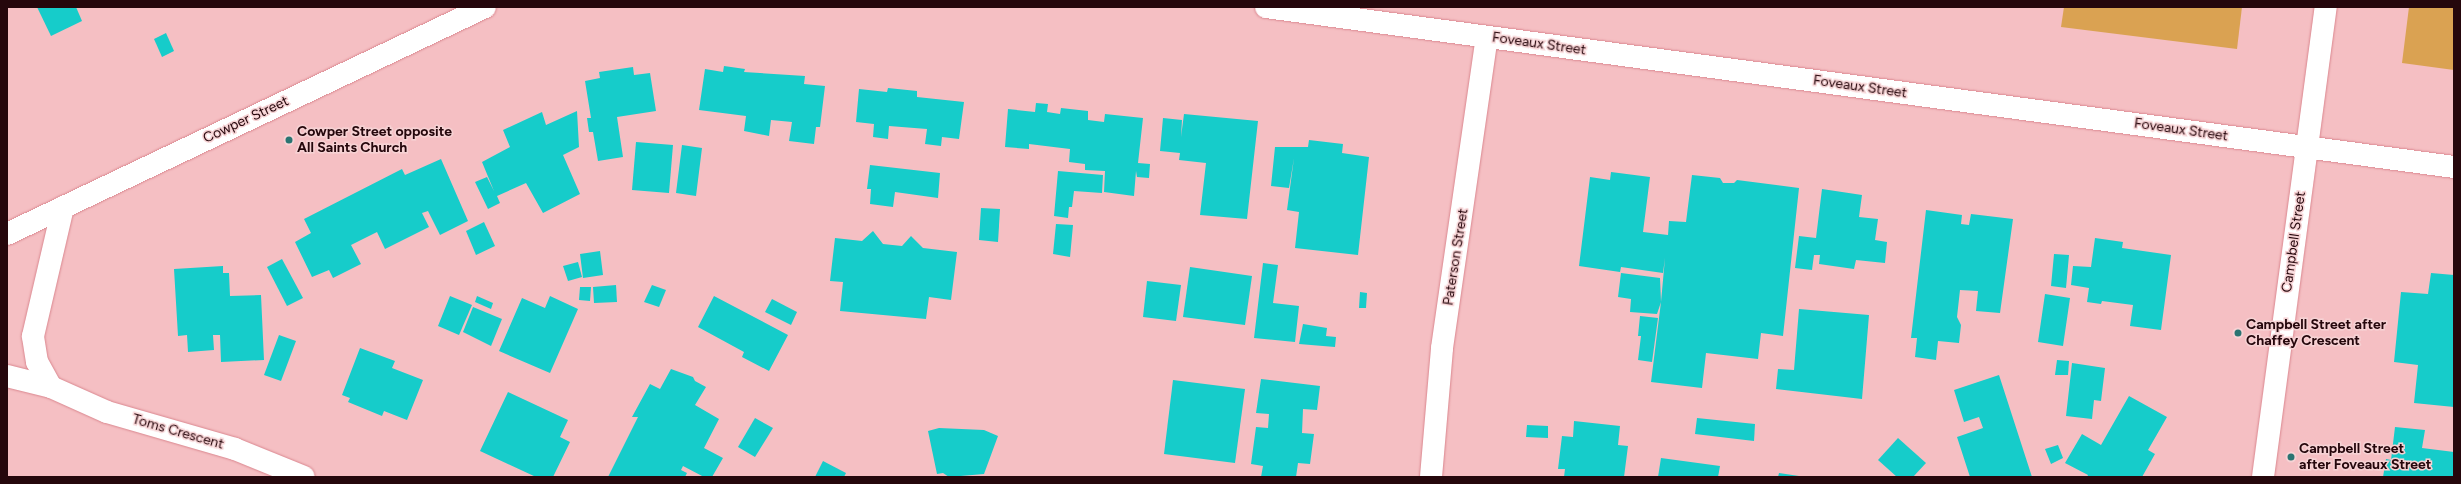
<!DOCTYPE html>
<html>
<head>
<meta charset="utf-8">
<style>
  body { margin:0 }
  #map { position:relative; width:2461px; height:484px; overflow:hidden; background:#f5bfc3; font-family:Figtree,sans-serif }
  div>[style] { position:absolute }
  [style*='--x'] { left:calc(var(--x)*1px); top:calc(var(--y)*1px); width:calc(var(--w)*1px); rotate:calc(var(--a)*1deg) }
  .green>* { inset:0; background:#daa252 }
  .building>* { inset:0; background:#16ccca }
  .roads { filter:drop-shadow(0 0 1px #da878f) drop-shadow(0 0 1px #da878f) }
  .street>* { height:22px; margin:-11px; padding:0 11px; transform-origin:11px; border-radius:11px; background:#fff }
  .secondary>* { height:22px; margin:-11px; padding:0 11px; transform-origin:11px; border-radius:11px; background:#fff }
  .dots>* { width:11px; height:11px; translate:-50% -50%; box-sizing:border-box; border:2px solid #f6d2d4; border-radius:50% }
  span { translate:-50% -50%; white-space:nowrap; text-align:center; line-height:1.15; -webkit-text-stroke:3px #f6d2d4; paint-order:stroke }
  .street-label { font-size:14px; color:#25070c }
  .poi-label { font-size:14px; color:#25070c; font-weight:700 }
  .left { translate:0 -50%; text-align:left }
  .frame { position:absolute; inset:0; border:8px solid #25070c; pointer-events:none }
</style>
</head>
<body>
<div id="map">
  <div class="green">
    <i style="clip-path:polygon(2064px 7px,2242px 7px,2237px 49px,2061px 27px)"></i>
    <i style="clip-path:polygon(2409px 7px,2454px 7px,2454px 70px,2402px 63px)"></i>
  </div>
  <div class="building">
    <i style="clip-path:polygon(37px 7px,76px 7px,82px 21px,51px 36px)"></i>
    <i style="clip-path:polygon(166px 33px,174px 51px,162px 57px,154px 39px)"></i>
    <i style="clip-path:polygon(724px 66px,745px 69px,744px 72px,805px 76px,804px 84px,825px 86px,820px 127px,816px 127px,814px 144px,789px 141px,792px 122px,771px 120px,769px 136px,744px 131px,746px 116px,699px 110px,705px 69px,723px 72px)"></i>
    <i style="clip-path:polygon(633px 67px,634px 75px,650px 73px,656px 111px,617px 117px,623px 157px,598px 161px,593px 132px,589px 132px,587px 118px,591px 118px,585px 81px,600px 78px,599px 72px)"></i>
    <i style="clip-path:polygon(888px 88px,917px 91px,917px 97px,964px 102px,959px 139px,942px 137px,941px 146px,925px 144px,927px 129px,889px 126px,888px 139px,873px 137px,874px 124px,856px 122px,859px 89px,887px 92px)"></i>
    <i style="clip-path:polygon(1036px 103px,1048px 104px,1047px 112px,1060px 114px,1061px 108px,1088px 111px,1088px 120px,1104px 122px,1105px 114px,1143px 118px,1138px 163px,1150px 164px,1149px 178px,1137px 177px,1136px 171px,1134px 196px,1104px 192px,1105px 171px,1085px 170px,1085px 164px,1069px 162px,1070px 149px,1029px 144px,1029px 149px,1005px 147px,1008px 109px,1035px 112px)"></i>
    <i style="clip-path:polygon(577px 111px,579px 147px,563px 155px,580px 194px,543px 213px,526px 183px,497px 196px,500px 203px,488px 209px,475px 182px,487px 177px,494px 191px,482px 162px,510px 147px,503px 130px,542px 112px,546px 125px)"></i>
    <i style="clip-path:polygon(1184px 114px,1258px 121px,1247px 219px,1200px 215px,1206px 163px,1179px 160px,1180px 153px,1160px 151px,1163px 118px,1182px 120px,1181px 137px)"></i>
    <i style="clip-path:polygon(1309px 140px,1343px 144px,1342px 153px,1369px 157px,1358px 255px,1295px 248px,1299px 212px,1287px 210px,1294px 158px,1289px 188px,1271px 186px,1275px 147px,1308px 147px)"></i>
    <i style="clip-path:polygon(636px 142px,673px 145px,669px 193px,632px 190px)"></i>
    <i style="clip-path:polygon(682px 145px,702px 148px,696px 196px,676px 193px)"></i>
    <i style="clip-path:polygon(441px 159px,468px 221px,440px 235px,428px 211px,422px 213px,429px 227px,385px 249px,377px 232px,351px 245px,361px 264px,333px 278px,329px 270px,312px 277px,295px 242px,311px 233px,304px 219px,402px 169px,405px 175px)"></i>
    <i style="clip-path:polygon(870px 165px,940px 173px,938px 198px,895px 192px,893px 207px,870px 204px,871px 189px,867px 189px)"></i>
    <i style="clip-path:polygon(1058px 171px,1103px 175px,1102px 193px,1074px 191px,1072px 207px,1069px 207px,1068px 218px,1054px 216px)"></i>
    <i style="clip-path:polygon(1611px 172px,1650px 177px,1643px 232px,1668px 235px,1669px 221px,1686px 222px,1692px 175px,1720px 178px,1723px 183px,1734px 183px,1737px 180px,1799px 188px,1783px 336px,1761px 333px,1758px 359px,1706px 353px,1702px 388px,1651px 382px,1661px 302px,1657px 314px,1630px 312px,1631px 299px,1618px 297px,1621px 273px,1660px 278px,1661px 302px,1665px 258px,1663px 273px,1621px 267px,1620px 272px,1579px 266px,1590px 177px,1610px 180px)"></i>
    <i style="clip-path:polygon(1822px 189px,1862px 195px,1859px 217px,1878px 219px,1875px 240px,1887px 242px,1885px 263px,1856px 260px,1854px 269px,1819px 264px,1820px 255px,1814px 255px,1812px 270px,1795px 268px,1799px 236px,1816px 238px)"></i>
    <i style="clip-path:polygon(981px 208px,1000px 209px,998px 242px,979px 240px)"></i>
    <i style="clip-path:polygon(1926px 210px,1962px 215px,1961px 224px,1969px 225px,1971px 214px,2013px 219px,2000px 313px,1976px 311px,1978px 291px,1960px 290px,1957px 317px,1961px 325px,1959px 343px,1938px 341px,1936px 360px,1915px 357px,1917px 338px,1911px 338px)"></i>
    <i style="clip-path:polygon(484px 222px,495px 246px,476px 255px,466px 231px)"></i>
    <i style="clip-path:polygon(1056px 224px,1073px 225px,1070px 257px,1053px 254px)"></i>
    <i style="clip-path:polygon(873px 231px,883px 244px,902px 246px,911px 236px,923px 248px,957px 252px,951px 300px,929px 297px,926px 319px,840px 311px,843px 282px,830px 281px,835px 238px,862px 241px)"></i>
    <i style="clip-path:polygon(2095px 238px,2123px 242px,2122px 248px,2171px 255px,2161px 330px,2130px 326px,2133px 305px,2102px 301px,2101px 304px,2087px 302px,2089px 288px,2071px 285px,2073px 266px,2091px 267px)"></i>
    <i style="clip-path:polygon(600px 251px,603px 275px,583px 278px,580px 254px)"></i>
    <i style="clip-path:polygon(2054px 254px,2069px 255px,2066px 288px,2051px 286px)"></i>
    <i style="clip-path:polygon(282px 259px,303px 298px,287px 306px,267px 267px)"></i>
    <i style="clip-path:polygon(578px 262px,582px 277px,568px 281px,563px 266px)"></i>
    <i style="clip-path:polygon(1263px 263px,1278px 265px,1273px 303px,1299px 306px,1295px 342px,1254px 338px)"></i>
    <i style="clip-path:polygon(223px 266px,223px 273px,229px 273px,230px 296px,261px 295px,264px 360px,221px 362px,220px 335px,213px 335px,214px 350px,188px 352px,187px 335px,178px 336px,174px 269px)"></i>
    <i style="clip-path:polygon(1190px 267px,1252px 276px,1245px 325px,1183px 317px)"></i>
    <i style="clip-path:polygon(2431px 273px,2454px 275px,2454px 407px,2414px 403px,2418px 365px,2394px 362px,2401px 292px,2428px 294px)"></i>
    <i style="clip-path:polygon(1147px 281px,1181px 285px,1176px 321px,1143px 317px)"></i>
    <i style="clip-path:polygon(616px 285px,617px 302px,594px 303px,593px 287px)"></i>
    <i style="clip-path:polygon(652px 285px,666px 290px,659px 307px,644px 302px)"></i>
    <i style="clip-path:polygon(580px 287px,591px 287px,590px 301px,579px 300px)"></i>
    <i style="clip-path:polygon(1360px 292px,1367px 293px,1366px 308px,1359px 308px)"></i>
    <i style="clip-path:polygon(2045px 294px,2070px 298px,2063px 346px,2038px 342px)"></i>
    <i style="clip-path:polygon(450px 296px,472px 305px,459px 335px,438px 326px)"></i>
    <i style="clip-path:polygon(477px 296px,493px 303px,491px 309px,475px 302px)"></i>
    <i style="clip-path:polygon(550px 296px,578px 309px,550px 373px,499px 351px,522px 298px,545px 308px)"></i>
    <i style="clip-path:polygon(714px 296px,788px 335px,769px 371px,742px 357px,744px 352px,698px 327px)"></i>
    <i style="clip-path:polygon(772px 299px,797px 312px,791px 325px,765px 312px)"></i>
    <i style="clip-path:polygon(473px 307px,502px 319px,491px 346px,463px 332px)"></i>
    <i style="clip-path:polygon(1799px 309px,1869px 315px,1862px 399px,1776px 389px,1778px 369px,1794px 370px)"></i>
    <i style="clip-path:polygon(1640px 316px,1658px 318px,1652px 362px,1638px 360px,1641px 336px,1638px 336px)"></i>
    <i style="clip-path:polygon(1303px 324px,1327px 328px,1326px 336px,1336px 337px,1335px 347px,1299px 344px)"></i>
    <i style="clip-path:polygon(279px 335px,296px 341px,281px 381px,264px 375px)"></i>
    <i style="clip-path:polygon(360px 348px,395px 361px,392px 368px,423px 380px,407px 420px,384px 411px,382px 416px,348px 402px,350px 398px,342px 395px)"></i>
    <i style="clip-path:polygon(2057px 360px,2069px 361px,2068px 375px,2055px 375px)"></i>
    <i style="clip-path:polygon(2072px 363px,2105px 368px,2101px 401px,2094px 400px,2092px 419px,2066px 416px)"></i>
    <i style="clip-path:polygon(671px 369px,693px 377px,695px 381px,706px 387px,695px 405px,719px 419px,704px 448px,723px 458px,712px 477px,704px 477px,683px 466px,681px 470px,687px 473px,685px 477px,608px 477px,638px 417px,632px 417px,650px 384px,660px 389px)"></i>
    <i style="clip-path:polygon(1999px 375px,2032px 477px,1970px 477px,1957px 437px,1983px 428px,1979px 417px,1964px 422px,1954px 390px)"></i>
    <i style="clip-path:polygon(1261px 379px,1320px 386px,1317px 410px,1303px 409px,1302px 433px,1314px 434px,1310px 464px,1298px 463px,1296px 477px,1261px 477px,1263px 466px,1251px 464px,1256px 427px,1268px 428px,1269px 414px,1256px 413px)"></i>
    <i style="clip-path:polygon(1173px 380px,1245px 389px,1235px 463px,1164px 454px)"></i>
    <i style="clip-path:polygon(508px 392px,568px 420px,560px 437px,570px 442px,553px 477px,536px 477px,480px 451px)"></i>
    <i style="clip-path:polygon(2129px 396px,2167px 417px,2148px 450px,2155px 454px,2142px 477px,2087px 477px,2088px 475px,2065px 463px,2082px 434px,2101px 445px)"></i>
    <i style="clip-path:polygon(755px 418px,773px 428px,755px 457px,738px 447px)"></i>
    <i style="clip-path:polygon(1697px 418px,1755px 424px,1754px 441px,1695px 434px)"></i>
    <i style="clip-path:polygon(1574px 421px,1620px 426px,1618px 445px,1628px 446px,1624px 477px,1564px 477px,1565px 469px,1558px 469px,1562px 436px,1573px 437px)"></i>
    <i style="clip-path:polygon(1527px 425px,1548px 426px,1548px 438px,1526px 437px)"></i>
    <i style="clip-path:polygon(2395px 427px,2425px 430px,2422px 448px,2454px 452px,2454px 477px,2383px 477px,2386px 459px,2391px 460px)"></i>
    <i style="clip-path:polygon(939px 428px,984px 430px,998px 436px,984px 474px,949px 477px,943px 473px,937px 474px,928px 431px)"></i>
    <i style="clip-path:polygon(1898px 438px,1926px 463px,1913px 477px,1897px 477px,1878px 460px)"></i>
    <i style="clip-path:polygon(2058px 445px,2063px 458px,2051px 464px,2045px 449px)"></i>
    <i style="clip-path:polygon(1661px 458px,1720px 466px,1718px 477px,1658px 477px)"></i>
    <i style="clip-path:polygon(823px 461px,846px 473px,844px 477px,815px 477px)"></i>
    <i style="clip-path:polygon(1779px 473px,1799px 476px,1799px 477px,1778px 477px)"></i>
  </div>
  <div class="roads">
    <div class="street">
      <i style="--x:1266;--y:7;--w:1199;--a:7.67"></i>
      <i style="--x:7;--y:376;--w:45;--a:14"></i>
      <i style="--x:51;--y:387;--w:61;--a:24.1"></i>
      <i style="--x:107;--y:412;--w:133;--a:16.1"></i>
      <i style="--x:235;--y:449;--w:74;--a:22.1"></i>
      <i style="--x:51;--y:387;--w:29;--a:-119"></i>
      <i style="--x:37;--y:362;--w:26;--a:-99"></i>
      <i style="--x:33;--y:336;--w:132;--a:-76.9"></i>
      <i style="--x:1431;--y:477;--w:129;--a:-85.1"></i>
      <i style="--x:1442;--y:348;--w:314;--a:-81.8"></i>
      <i style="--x:2263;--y:477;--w:474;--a:-82.4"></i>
    </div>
    <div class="secondary">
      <i style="--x:7;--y:234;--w:529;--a:-25.4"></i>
    </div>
  </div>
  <div class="dots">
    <i style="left:289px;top:140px;background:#2a7472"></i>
    <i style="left:2238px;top:333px;background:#2a7472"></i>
    <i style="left:2291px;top:457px;background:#2a7472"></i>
  </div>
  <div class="street-label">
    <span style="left:1539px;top:44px;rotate:8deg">Foveaux Street</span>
    <span style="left:1860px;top:87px;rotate:8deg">Foveaux Street</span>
    <span style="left:246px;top:120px;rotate:-25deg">Cowper Street</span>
    <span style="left:2181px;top:130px;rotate:8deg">Foveaux Street</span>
    <span style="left:2294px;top:242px;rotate:-82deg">Campbell Street</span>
    <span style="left:1456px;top:257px;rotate:-81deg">Paterson Street</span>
    <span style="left:178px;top:432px;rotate:16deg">Toms Crescent</span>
  </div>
  <div class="poi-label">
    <span class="left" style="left:297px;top:140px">Cowper Street opposite<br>All Saints Church</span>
    <span class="left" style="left:2246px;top:333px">Campbell Street after<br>Chaffey Crescent</span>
    <span class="left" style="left:2299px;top:457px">Campbell Street<br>after Foveaux Street</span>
  </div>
  <div class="frame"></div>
</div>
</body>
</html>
